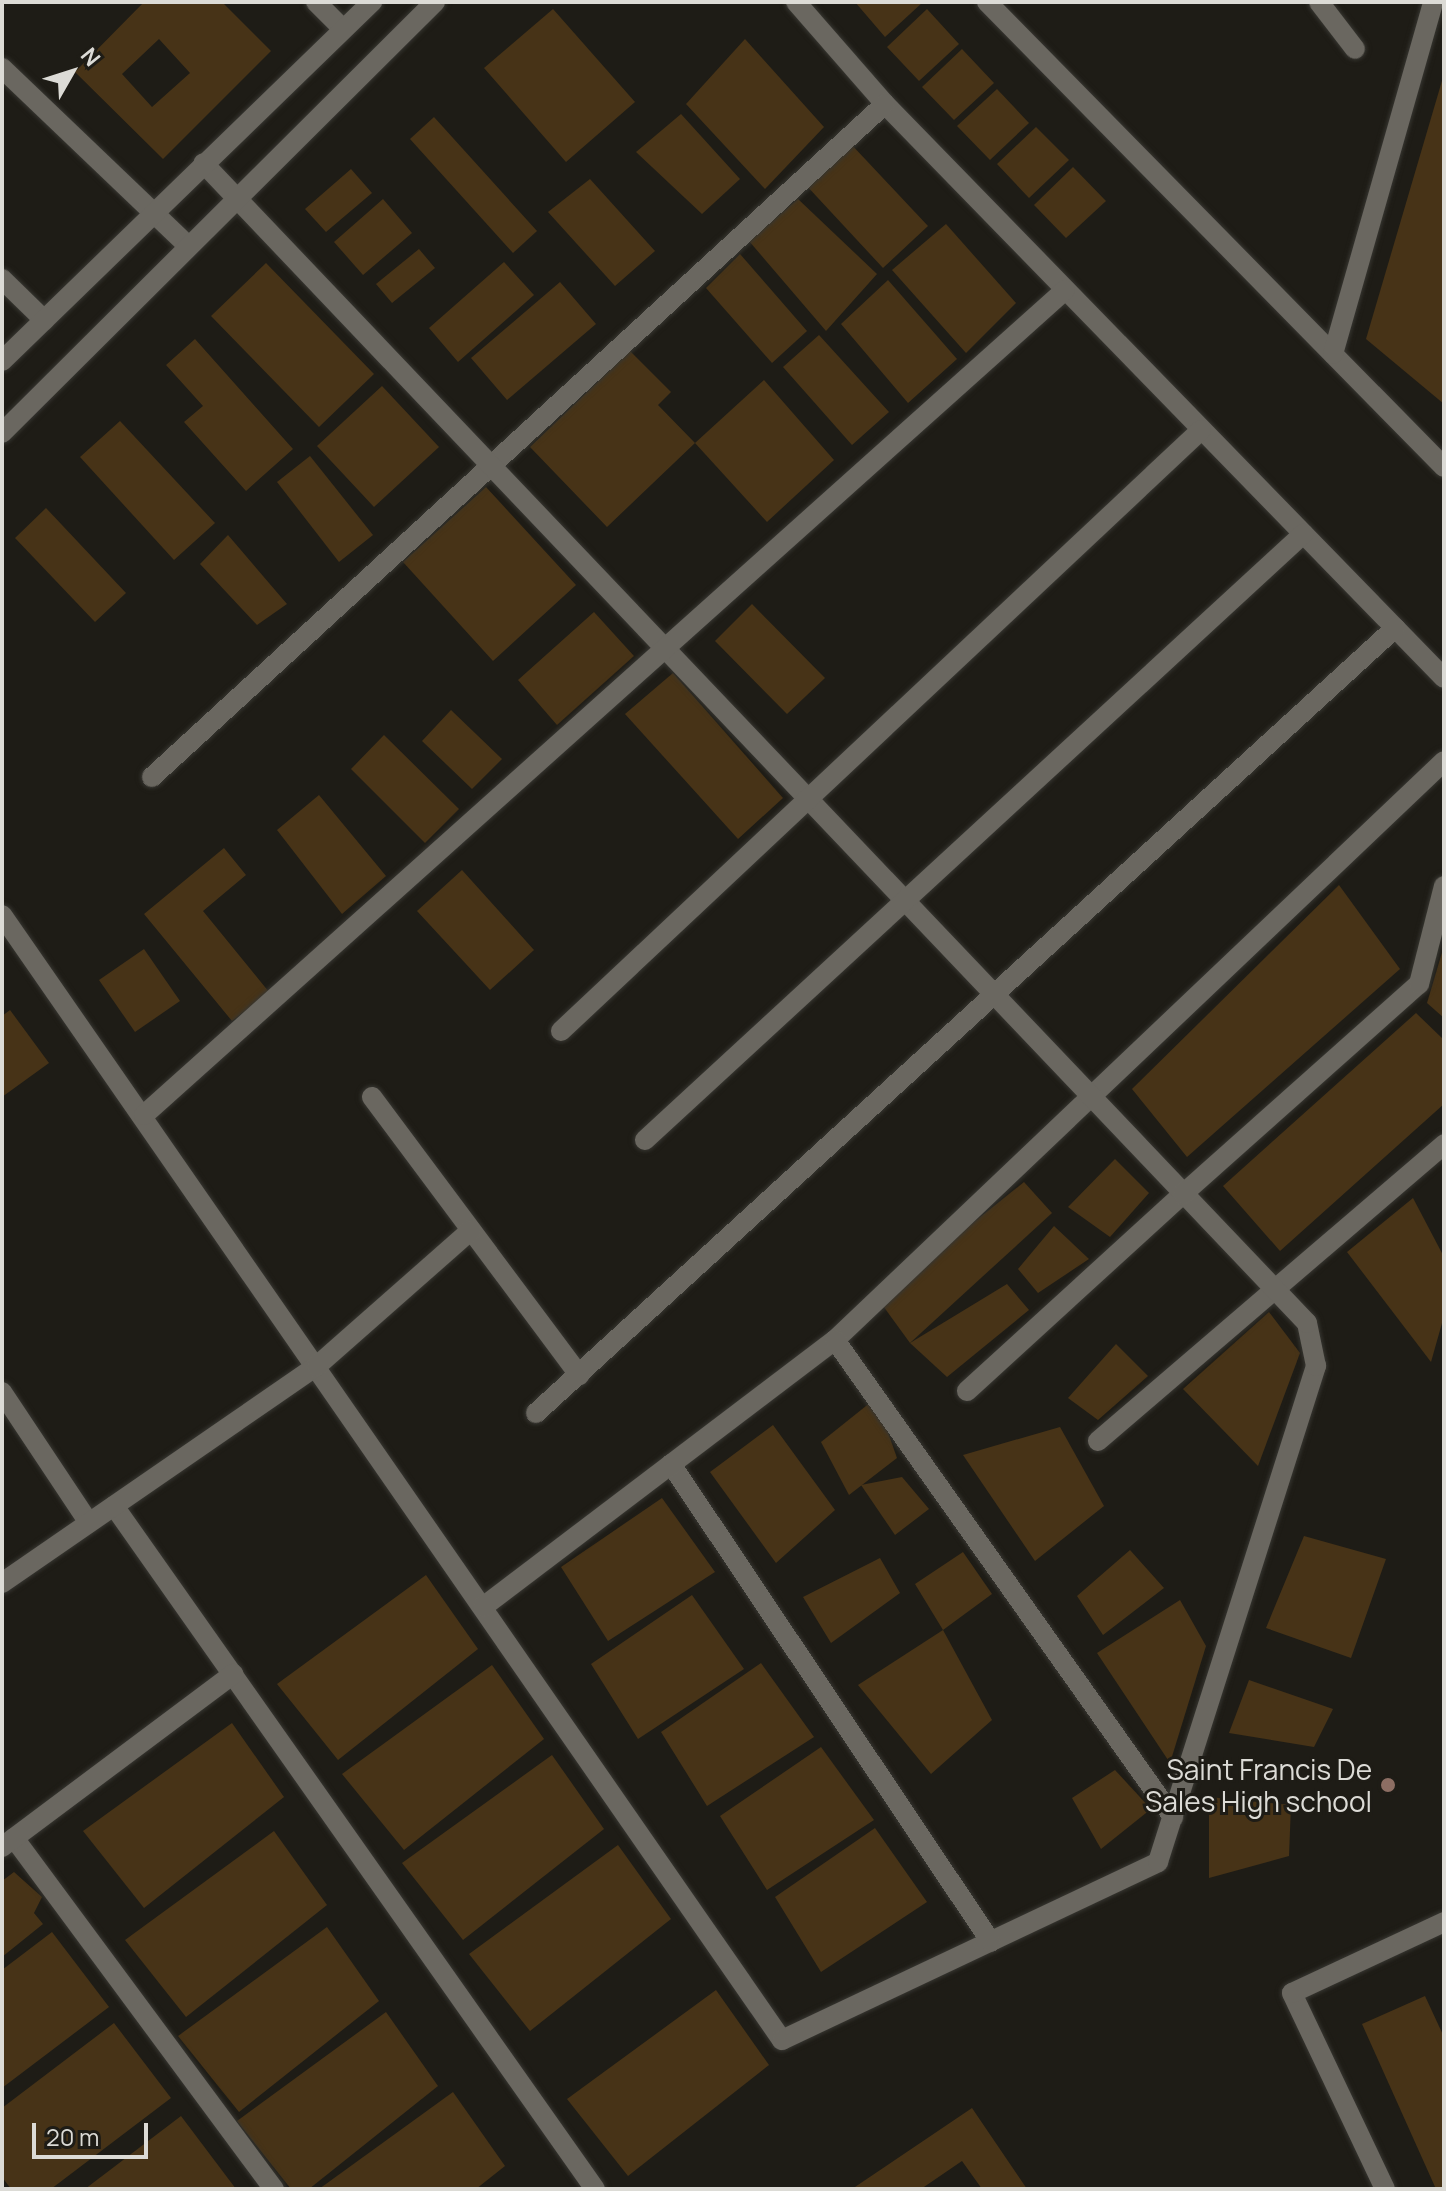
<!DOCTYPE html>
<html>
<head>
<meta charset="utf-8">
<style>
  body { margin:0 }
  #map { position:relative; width:1446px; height:2191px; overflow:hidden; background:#1e1c16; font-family:Manrope,sans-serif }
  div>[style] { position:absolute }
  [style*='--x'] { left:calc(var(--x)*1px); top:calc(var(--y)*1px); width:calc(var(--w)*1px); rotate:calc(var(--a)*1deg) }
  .building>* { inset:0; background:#473317 }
  .roads { filter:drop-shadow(0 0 2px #373631) drop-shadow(0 0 2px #373631) }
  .lane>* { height:20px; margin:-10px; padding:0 10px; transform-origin:10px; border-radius:10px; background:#6a6760 }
  .street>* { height:20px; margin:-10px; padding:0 10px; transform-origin:10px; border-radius:10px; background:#6a6760 }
  .secondary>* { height:20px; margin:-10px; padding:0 10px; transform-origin:10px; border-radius:10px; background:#6a6760 }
  .dots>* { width:22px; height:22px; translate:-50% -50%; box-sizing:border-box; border:4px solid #1e1c16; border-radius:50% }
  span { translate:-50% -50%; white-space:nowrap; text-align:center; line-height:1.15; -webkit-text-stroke:6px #1e1c16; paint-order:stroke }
  .poi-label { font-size:28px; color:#dcdbd6 }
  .right { translate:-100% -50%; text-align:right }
  .frame { position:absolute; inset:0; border:4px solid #dcdbd6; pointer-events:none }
  .north { position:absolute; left:32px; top:32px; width:80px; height:80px; -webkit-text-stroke:6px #1e1c16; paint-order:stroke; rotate:51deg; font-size:22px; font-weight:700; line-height:32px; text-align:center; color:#dcdbd6 }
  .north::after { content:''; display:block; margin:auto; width:28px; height:36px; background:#dcdbd6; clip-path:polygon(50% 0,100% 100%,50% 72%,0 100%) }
  .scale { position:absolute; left:32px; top:2123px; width:116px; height:36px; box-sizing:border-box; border:4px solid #dcdbd6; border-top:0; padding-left:10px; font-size:24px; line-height:28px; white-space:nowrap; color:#dcdbd6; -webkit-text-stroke:6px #1e1c16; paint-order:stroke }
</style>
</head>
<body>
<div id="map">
  <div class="building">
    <i style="clip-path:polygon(evenodd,144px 2px,222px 2px,271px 51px,163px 159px,75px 72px,144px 2px,159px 39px,190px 73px,152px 107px,122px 74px,159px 39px)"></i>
    <i style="clip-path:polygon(855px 2px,923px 2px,885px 37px)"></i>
    <i style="clip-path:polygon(553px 9px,635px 102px,566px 162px,484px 68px)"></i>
    <i style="clip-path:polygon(927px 9px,959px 44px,919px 81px,887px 47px)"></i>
    <i style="clip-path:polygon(745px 39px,824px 127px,765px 189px,686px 104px)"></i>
    <i style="clip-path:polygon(962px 49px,994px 83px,954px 120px,922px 87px)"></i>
    <i style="clip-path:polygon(1444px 74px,1444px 404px,1366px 339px)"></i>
    <i style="clip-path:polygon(997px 89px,1029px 123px,990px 160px,957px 126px)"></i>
    <i style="clip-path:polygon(681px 114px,740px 179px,702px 214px,636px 152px)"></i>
    <i style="clip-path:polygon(434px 117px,537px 231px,513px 253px,410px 139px)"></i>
    <i style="clip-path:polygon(1036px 127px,1069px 160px,1029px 198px,997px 164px)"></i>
    <i style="clip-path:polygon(850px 143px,928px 226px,883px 268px,805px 184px)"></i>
    <i style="clip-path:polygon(1073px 167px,1106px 201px,1066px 238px,1034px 205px)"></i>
    <i style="clip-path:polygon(351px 169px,372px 193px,326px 232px,305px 209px)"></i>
    <i style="clip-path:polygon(590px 179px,655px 251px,615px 286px,548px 212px)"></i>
    <i style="clip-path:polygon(383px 199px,412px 233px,363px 275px,334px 242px)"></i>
    <i style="clip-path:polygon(798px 199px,877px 274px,826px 331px,749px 241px)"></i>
    <i style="clip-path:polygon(946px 224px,1016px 303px,966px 353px,892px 270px)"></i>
    <i style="clip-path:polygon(419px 249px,435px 268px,392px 303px,376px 284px)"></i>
    <i style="clip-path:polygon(740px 254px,807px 331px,772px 363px,706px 288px)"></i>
    <i style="clip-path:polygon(504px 262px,534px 295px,458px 362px,429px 328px)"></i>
    <i style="clip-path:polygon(266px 263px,374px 374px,319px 427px,211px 316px)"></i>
    <i style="clip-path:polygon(888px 280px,957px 359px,908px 403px,841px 324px)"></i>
    <i style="clip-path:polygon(560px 282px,596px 324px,507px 400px,471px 358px)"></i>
    <i style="clip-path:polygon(819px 335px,889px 412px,852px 445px,783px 367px)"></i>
    <i style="clip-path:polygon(195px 339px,293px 449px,246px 491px,184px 422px,203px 406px,166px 365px)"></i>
    <i style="clip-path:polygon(630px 351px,671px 392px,658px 405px,695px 443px,607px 527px,530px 447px)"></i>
    <i style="clip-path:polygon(764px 380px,834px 460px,767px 522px,695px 443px)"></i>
    <i style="clip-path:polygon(382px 386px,439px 447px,374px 507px,317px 446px)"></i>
    <i style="clip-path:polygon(120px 421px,215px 523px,174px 560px,80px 457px)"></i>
    <i style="clip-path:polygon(310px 456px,373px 535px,339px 562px,277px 482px)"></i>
    <i style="clip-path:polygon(486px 487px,576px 585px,493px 661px,403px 562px)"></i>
    <i style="clip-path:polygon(46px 508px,126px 593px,95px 622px,15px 538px)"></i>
    <i style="clip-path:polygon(228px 535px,287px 604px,257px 625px,200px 564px)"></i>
    <i style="clip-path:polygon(752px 604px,825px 678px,787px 714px,715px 641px)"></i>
    <i style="clip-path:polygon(594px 612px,634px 656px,557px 725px,518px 680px)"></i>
    <i style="clip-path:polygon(673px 673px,783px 798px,738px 839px,625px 714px)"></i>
    <i style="clip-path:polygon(451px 710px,502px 759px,472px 789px,422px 741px)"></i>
    <i style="clip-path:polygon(384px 735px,459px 809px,425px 843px,351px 769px)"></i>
    <i style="clip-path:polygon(319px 795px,386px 876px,342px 914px,277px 830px)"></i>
    <i style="clip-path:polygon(224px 848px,246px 875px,203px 911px,269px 992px,232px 1021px,144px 914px)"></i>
    <i style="clip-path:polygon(462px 870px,534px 950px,490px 990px,417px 911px)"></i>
    <i style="clip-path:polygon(1339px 885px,1400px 969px,1187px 1157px,1132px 1089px)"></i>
    <i style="clip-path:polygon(144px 949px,180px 1001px,135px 1032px,99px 980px)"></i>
    <i style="clip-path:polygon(1443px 949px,1444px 949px,1444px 1018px,1427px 1003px)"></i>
    <i style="clip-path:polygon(10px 1010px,49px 1063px,2px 1097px,2px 1016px)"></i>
    <i style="clip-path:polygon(1416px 1013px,1444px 1040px,1444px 1104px,1280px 1251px,1223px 1186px)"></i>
    <i style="clip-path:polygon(1115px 1159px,1149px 1193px,1110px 1237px,1068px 1207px)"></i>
    <i style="clip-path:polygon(1024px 1182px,1052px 1213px,910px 1343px,878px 1299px)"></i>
    <i style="clip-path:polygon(1413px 1198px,1444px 1257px,1444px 1316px,1431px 1362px,1347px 1252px)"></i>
    <i style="clip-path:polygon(1054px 1226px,1089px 1259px,1038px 1293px,1018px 1269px)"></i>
    <i style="clip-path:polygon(1007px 1284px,1029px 1310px,947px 1377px,910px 1343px)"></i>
    <i style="clip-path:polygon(1269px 1312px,1300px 1353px,1258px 1466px,1183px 1389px)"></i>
    <i style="clip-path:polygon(1116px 1344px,1148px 1376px,1098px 1420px,1068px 1398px)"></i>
    <i style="clip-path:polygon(876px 1398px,897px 1458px,849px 1495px,821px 1442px)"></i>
    <i style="clip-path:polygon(773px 1425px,835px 1510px,776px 1563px,710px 1472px)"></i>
    <i style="clip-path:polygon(1060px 1427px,1104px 1506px,1035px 1561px,963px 1455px)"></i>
    <i style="clip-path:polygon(902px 1477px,929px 1509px,895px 1535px,861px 1485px)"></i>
    <i style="clip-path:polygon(662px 1498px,715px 1572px,608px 1641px,561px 1567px)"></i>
    <i style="clip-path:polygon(1304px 1536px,1386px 1559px,1351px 1658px,1266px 1628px)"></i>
    <i style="clip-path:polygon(1130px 1550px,1164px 1588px,1103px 1635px,1077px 1596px)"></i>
    <i style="clip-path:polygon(963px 1552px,992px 1594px,943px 1630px,915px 1584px)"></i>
    <i style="clip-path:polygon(880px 1558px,900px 1593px,831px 1643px,803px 1597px)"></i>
    <i style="clip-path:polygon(426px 1575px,478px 1649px,338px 1760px,277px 1684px)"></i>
    <i style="clip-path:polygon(692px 1595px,744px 1669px,638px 1739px,591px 1664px)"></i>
    <i style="clip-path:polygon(1180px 1600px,1206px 1646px,1170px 1763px,1097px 1653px)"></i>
    <i style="clip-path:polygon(943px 1630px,992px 1720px,931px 1774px,858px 1685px)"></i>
    <i style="clip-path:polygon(761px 1663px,814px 1737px,707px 1806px,661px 1732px)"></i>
    <i style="clip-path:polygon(492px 1665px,544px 1739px,404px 1850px,342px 1774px)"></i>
    <i style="clip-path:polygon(1249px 1680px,1333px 1709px,1314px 1747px,1229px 1733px)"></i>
    <i style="clip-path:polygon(232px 1723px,284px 1797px,144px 1908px,83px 1831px)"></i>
    <i style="clip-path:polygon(821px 1747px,874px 1820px,767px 1890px,720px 1816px)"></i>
    <i style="clip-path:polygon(552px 1755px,604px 1829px,463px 1940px,402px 1863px)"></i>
    <i style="clip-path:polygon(1115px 1770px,1151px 1809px,1101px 1849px,1072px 1798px)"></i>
    <i style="clip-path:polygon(1209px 1797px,1291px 1805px,1289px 1856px,1209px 1878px)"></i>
    <i style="clip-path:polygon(875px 1828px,927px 1902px,821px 1972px,775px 1897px)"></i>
    <i style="clip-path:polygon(274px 1831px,327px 1905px,186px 2017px,125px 1940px)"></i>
    <i style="clip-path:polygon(618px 1845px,671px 1919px,530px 2031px,469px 1954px)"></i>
    <i style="clip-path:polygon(14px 1872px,42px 1897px,34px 1913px,43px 1924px,2px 1957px,2px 1881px)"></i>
    <i style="clip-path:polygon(327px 1927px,379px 2001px,239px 2112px,178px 2036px)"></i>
    <i style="clip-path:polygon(52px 1932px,109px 2007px,2px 2088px,2px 1970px)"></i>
    <i style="clip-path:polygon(716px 1990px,769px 2065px,628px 2176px,567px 2099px)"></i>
    <i style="clip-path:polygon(1425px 1996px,1444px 2037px,1444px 2189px,1436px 2189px,1362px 2024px)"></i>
    <i style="clip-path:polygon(386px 2012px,438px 2086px,309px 2189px,291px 2189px,237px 2121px)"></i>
    <i style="clip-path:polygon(114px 2023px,171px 2098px,51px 2189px,11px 2189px,2px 2177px,2px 2108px)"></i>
    <i style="clip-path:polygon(453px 2092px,505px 2166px,476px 2189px,319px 2189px)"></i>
    <i style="clip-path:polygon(972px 2108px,1027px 2189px,982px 2189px,962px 2161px,921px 2189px,852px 2189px)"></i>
    <i style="clip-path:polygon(181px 2116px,236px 2189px,85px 2189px)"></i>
  </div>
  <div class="roads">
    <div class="lane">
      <i style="--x:1319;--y:2;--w:59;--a:52.5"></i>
      <i style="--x:372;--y:1097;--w:347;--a:53.3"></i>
      <i style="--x:835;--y:1340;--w:840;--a:-43.55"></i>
      <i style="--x:967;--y:1391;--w:292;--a:-42.4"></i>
      <i style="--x:1098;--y:1441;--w:456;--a:-40.6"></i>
      <i style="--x:1385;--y:2189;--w:217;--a:-115.4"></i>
      <i style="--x:1292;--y:1993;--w:168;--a:-25"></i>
    </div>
    <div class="street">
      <i style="--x:316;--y:2;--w:37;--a:45"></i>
      <i style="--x:796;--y:2;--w:135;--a:48.9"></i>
      <i style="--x:885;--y:104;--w:801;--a:45.76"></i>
      <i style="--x:987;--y:2;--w:652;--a:45.5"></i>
      <i style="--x:2;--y:68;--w:256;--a:43.7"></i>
      <i style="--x:2;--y:279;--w:59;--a:44.3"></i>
      <i style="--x:1333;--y:354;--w:366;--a:-74.1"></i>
      <i style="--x:152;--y:777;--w:995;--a:-42.56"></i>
      <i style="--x:2;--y:915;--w:1369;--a:55.27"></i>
      <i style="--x:782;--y:2040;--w:416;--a:-25.3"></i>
      <i style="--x:1158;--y:1862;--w:521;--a:-72.33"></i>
      <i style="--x:1316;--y:1366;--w:44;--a:-101.8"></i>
      <i style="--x:1307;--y:1323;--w:1601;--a:-133.58"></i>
      <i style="--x:561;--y:1031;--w:878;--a:-43.2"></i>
      <i style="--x:144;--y:1115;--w:1236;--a:-41.85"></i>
      <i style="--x:645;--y:1140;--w:895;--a:-42.64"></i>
      <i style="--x:1183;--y:1194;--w:316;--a:-41.7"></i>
      <i style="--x:1419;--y:984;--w:101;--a:-75.7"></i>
      <i style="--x:2;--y:1392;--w:157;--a:56.4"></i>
      <i style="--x:536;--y:1413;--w:1164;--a:-42.42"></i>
      <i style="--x:671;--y:1464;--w:575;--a:56.2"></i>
      <i style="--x:114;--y:1506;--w:835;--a:54.85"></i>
      <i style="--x:2;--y:1583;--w:383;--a:-34.6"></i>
      <i style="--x:317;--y:1366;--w:205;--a:-41.4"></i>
      <i style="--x:483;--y:1607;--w:442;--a:-37.2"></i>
      <i style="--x:835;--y:1340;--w:585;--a:54.68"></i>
      <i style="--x:14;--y:1838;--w:437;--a:53.5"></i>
      <i style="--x:2;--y:1847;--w:289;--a:-36.8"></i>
    </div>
    <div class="secondary">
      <i style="--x:2;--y:361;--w:516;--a:-44.14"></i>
      <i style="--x:2;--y:433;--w:611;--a:-44.87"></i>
    </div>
  </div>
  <div class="dots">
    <i style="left:1388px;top:1785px;background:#8d6e63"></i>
  </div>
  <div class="poi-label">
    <span class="right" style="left:1372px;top:1785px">Saint Francis De<br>Sales High school</span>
  </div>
  <div class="frame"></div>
  <div class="north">N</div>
  <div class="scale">20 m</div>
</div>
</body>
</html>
